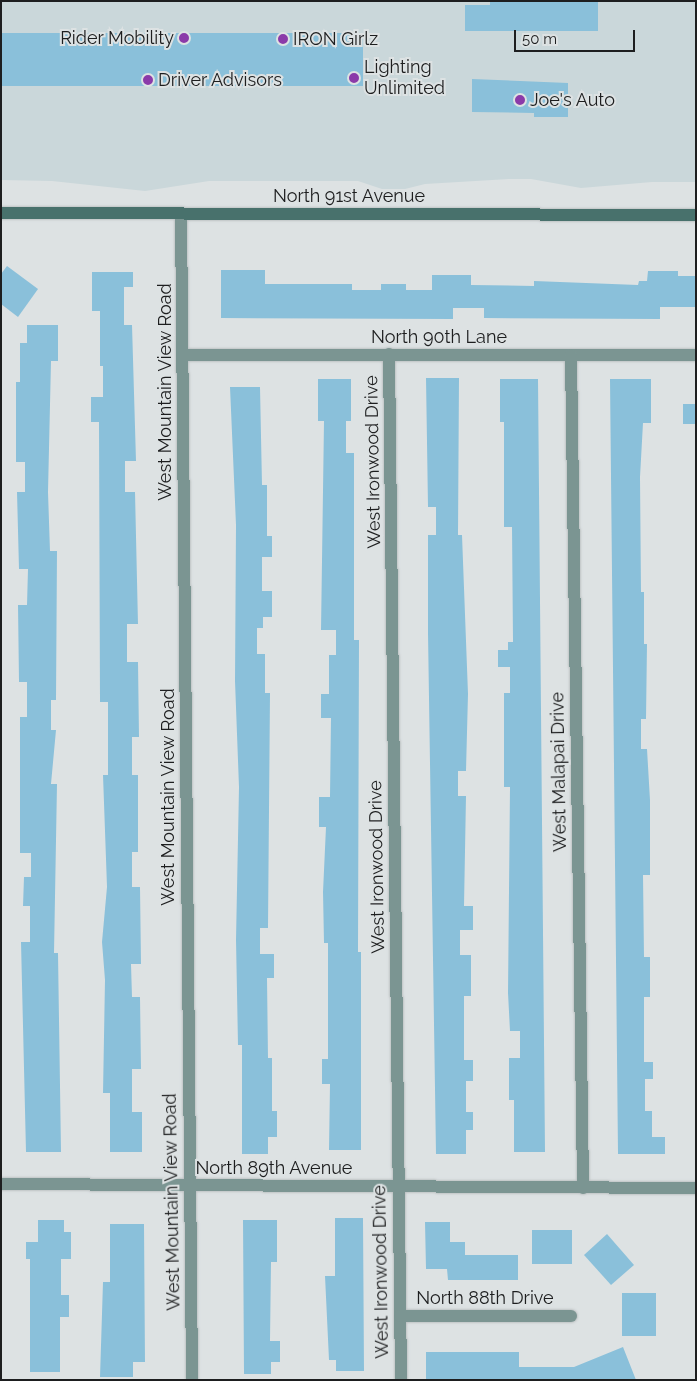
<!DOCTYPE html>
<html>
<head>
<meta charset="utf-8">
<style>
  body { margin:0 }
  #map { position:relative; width:697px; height:1381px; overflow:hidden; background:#dde2e3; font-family:Raleway,sans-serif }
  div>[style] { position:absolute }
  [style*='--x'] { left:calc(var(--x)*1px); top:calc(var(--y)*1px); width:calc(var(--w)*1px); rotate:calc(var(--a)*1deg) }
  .built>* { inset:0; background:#cad7da }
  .building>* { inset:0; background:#8ac0da }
  .roads { filter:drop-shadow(0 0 1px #babfc0) drop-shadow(0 0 1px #babfc0) }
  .minor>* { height:12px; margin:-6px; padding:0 6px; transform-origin:6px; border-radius:6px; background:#7b9592 }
  .tertiary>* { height:12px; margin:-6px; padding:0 6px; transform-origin:6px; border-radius:6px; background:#7b9592 }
  .secondary>* { height:12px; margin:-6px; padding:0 6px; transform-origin:6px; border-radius:6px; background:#48716c }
  .dots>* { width:14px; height:14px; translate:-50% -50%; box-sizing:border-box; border:2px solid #dde2e3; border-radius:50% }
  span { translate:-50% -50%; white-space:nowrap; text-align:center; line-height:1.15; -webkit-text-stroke:4px #dde2e3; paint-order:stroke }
  .poi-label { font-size:18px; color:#1d1e1f }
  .right { translate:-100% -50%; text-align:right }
  .left { translate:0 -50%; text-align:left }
  .street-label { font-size:18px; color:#1d1e1f }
  .frame { position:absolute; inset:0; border:2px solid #1d1e1f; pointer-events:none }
  .scale { position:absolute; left:514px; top:30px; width:121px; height:22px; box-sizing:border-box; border:2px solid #1d1e1f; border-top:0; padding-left:6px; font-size:15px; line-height:18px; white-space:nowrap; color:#1d1e1f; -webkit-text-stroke:4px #dde2e3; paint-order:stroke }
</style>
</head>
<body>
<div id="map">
  <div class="built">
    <i style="clip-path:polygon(1px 1px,696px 1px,696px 182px,652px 182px,581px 188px,531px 179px,509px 179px,425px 184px,405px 189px,382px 189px,358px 181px,209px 181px,145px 191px,52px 181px,1px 180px)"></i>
  </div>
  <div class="building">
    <i style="clip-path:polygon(490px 1px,598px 1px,598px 31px,465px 31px,465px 5px,490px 5px)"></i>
    <i style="clip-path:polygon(1px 33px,363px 33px,363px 86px,1px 86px)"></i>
    <i style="clip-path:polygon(472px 79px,568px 83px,568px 117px,534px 117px,534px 113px,472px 112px)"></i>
    <i style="clip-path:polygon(7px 266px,38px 289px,18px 317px,1px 304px,1px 274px)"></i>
    <i style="clip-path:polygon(221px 270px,265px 270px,265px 284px,352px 284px,352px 290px,381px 290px,381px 284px,406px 284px,406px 290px,432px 290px,432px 275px,471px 275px,471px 285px,534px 286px,534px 281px,638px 285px,639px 281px,647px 281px,648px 271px,678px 271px,678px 276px,696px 276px,696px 307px,660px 307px,660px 319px,484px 318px,484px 308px,453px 308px,453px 319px,221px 318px)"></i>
    <i style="clip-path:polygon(92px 272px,133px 272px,133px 287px,124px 287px,124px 325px,132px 325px,136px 461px,125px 461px,125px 492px,135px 492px,138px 624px,127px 624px,127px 662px,138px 662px,139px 737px,132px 737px,132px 775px,138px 775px,138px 852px,132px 852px,132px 887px,140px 887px,141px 964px,131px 964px,132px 997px,140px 997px,141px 1069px,132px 1069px,132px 1112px,142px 1112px,142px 1152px,110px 1152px,110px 1093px,103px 1093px,105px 980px,102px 942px,107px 887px,103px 775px,108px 775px,108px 702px,100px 702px,99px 422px,91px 422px,91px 397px,103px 397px,103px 366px,100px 366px,100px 311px,92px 311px)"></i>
    <i style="clip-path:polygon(27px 325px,58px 325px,58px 361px,51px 361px,48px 492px,50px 551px,57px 551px,56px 700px,51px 700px,51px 730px,56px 730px,51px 784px,57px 784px,54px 953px,58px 953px,61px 1152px,26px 1152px,21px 942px,30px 942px,30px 906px,23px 906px,24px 877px,31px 877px,31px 853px,20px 853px,20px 717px,27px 717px,27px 682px,19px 682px,18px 605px,27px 605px,28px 569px,19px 569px,17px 492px,25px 492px,25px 462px,16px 462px,16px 382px,20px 382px,20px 343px,27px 343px)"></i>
    <i style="clip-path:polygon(426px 378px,459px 378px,458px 535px,462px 535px,468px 694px,466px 771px,458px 771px,458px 796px,466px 796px,464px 906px,473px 906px,473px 930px,460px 930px,460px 955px,471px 955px,471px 996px,464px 996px,464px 1060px,473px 1060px,473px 1081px,466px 1081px,466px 1112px,473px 1112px,473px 1130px,466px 1130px,466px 1154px,436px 1154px,428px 633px,428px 535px,436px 535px,436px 507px,428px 507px)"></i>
    <i style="clip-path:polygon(318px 379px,351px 379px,351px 421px,346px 421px,346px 453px,354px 453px,354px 640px,359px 640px,358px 952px,361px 952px,361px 1150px,329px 1150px,330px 1084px,322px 1084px,322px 1059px,328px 1059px,328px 943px,324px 943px,323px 892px,326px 827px,319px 827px,319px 797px,330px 797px,331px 718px,321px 718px,321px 694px,329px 694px,329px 655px,336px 655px,336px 630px,321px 630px,324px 421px,318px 421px)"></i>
    <i style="clip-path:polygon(500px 379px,538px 379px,545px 1152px,514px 1152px,514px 1100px,509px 1100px,509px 1058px,520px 1058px,520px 1031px,510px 1031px,508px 993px,510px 787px,504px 787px,504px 693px,510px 693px,510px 667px,498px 667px,498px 650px,508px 650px,508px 642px,513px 642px,512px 527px,504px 527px,504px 422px,500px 422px)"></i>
    <i style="clip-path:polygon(610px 379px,651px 379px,651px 423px,643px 423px,640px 477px,641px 592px,644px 592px,644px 644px,647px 644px,646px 719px,641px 719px,641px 749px,647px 749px,650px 800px,650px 875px,643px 875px,644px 957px,650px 957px,650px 997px,644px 997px,644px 1062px,653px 1062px,653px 1079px,645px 1079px,645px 1111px,652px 1111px,652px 1137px,665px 1137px,665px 1154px,618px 1154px)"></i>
    <i style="clip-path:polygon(230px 387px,260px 387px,262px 485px,267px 485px,267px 536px,272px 536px,272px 557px,262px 557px,262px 591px,272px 591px,272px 617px,263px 617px,263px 628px,257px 628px,257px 654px,265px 654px,265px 693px,270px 693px,268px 928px,260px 928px,260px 954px,274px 954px,274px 978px,267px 978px,268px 1058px,272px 1058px,272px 1111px,277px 1111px,277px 1137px,268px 1137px,268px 1154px,242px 1154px,242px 1045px,238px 1045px,236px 940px,239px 787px,235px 681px,236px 525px)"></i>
    <i style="clip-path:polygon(683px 404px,696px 404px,696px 424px,683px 424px)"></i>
    <i style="clip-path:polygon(335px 1218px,363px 1218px,364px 1371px,336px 1371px,336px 1360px,329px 1360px,325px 1276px,335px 1276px)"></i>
    <i style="clip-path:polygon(38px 1220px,64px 1220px,64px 1232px,71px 1232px,71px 1259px,61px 1259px,61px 1295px,69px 1295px,69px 1317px,60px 1317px,60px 1372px,30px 1372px,30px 1259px,26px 1259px,26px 1242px,38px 1242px)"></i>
    <i style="clip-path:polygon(243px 1220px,277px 1220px,277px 1262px,271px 1262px,270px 1341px,280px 1341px,280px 1362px,271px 1362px,271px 1374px,244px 1374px)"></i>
    <i style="clip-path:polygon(425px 1222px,450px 1222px,450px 1242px,465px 1242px,465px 1255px,518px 1255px,518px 1280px,448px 1280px,447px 1269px,426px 1269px)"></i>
    <i style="clip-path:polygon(110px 1224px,144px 1224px,145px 1362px,133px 1362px,133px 1377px,100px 1377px,103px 1282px,110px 1282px)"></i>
    <i style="clip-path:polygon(532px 1230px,572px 1230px,572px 1264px,532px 1264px)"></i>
    <i style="clip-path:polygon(607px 1234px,634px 1265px,611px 1285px,584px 1255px)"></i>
    <i style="clip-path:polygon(622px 1293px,656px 1293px,656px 1336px,622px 1336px)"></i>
    <i style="clip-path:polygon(623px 1347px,636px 1380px,426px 1380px,426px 1352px,519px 1352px,519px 1367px,574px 1367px)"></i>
  </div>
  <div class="roads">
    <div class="minor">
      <i style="--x:389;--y:354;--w:1026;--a:89.33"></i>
      <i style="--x:182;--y:355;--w:514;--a:0"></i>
      <i style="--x:571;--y:355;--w:833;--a:89.17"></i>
      <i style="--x:1;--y:1184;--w:695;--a:0.33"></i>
      <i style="--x:400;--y:1316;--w:171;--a:0"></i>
    </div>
    <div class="tertiary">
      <i style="--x:181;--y:213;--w:1167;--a:89.46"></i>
    </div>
    <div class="secondary">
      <i style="--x:1;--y:213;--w:695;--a:0.16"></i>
    </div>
  </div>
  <div class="dots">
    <i style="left:184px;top:38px;background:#8b3aa9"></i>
    <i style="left:283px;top:39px;background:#8b3aa9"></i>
    <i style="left:354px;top:78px;background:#8b3aa9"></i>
    <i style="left:148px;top:80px;background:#8b3aa9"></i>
    <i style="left:520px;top:100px;background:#8b3aa9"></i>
  </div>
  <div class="poi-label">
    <span class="right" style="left:174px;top:38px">Rider Mobility</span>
    <span class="left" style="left:293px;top:39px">IRON Girlz</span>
    <span class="left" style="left:364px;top:78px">Lighting<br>Unlimited</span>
    <span class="left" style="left:158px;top:80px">Driver Advisors</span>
    <span class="left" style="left:530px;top:100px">Joe's Auto</span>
  </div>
  <div class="street-label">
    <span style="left:349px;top:196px">North 91st Avenue</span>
    <span style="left:439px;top:337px">North 90th Lane</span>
    <span style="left:165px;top:392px;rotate:-90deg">West Mountain View Road</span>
    <span style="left:373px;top:462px;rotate:-91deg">West Ironwood Drive</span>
    <span style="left:559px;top:772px;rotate:-91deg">West Malapai Drive</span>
    <span style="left:168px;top:797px;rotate:-90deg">West Mountain View Road</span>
    <span style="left:377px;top:867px;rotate:-91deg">West Ironwood Drive</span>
    <span style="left:274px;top:1168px">North 89th Avenue</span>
    <span style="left:172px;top:1202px;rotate:-91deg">West Mountain View Road</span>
    <span style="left:381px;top:1272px;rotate:-91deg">West Ironwood Drive</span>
    <span style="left:485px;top:1298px">North 88th Drive</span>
  </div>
  <div class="frame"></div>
  <div class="scale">50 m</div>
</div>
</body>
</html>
